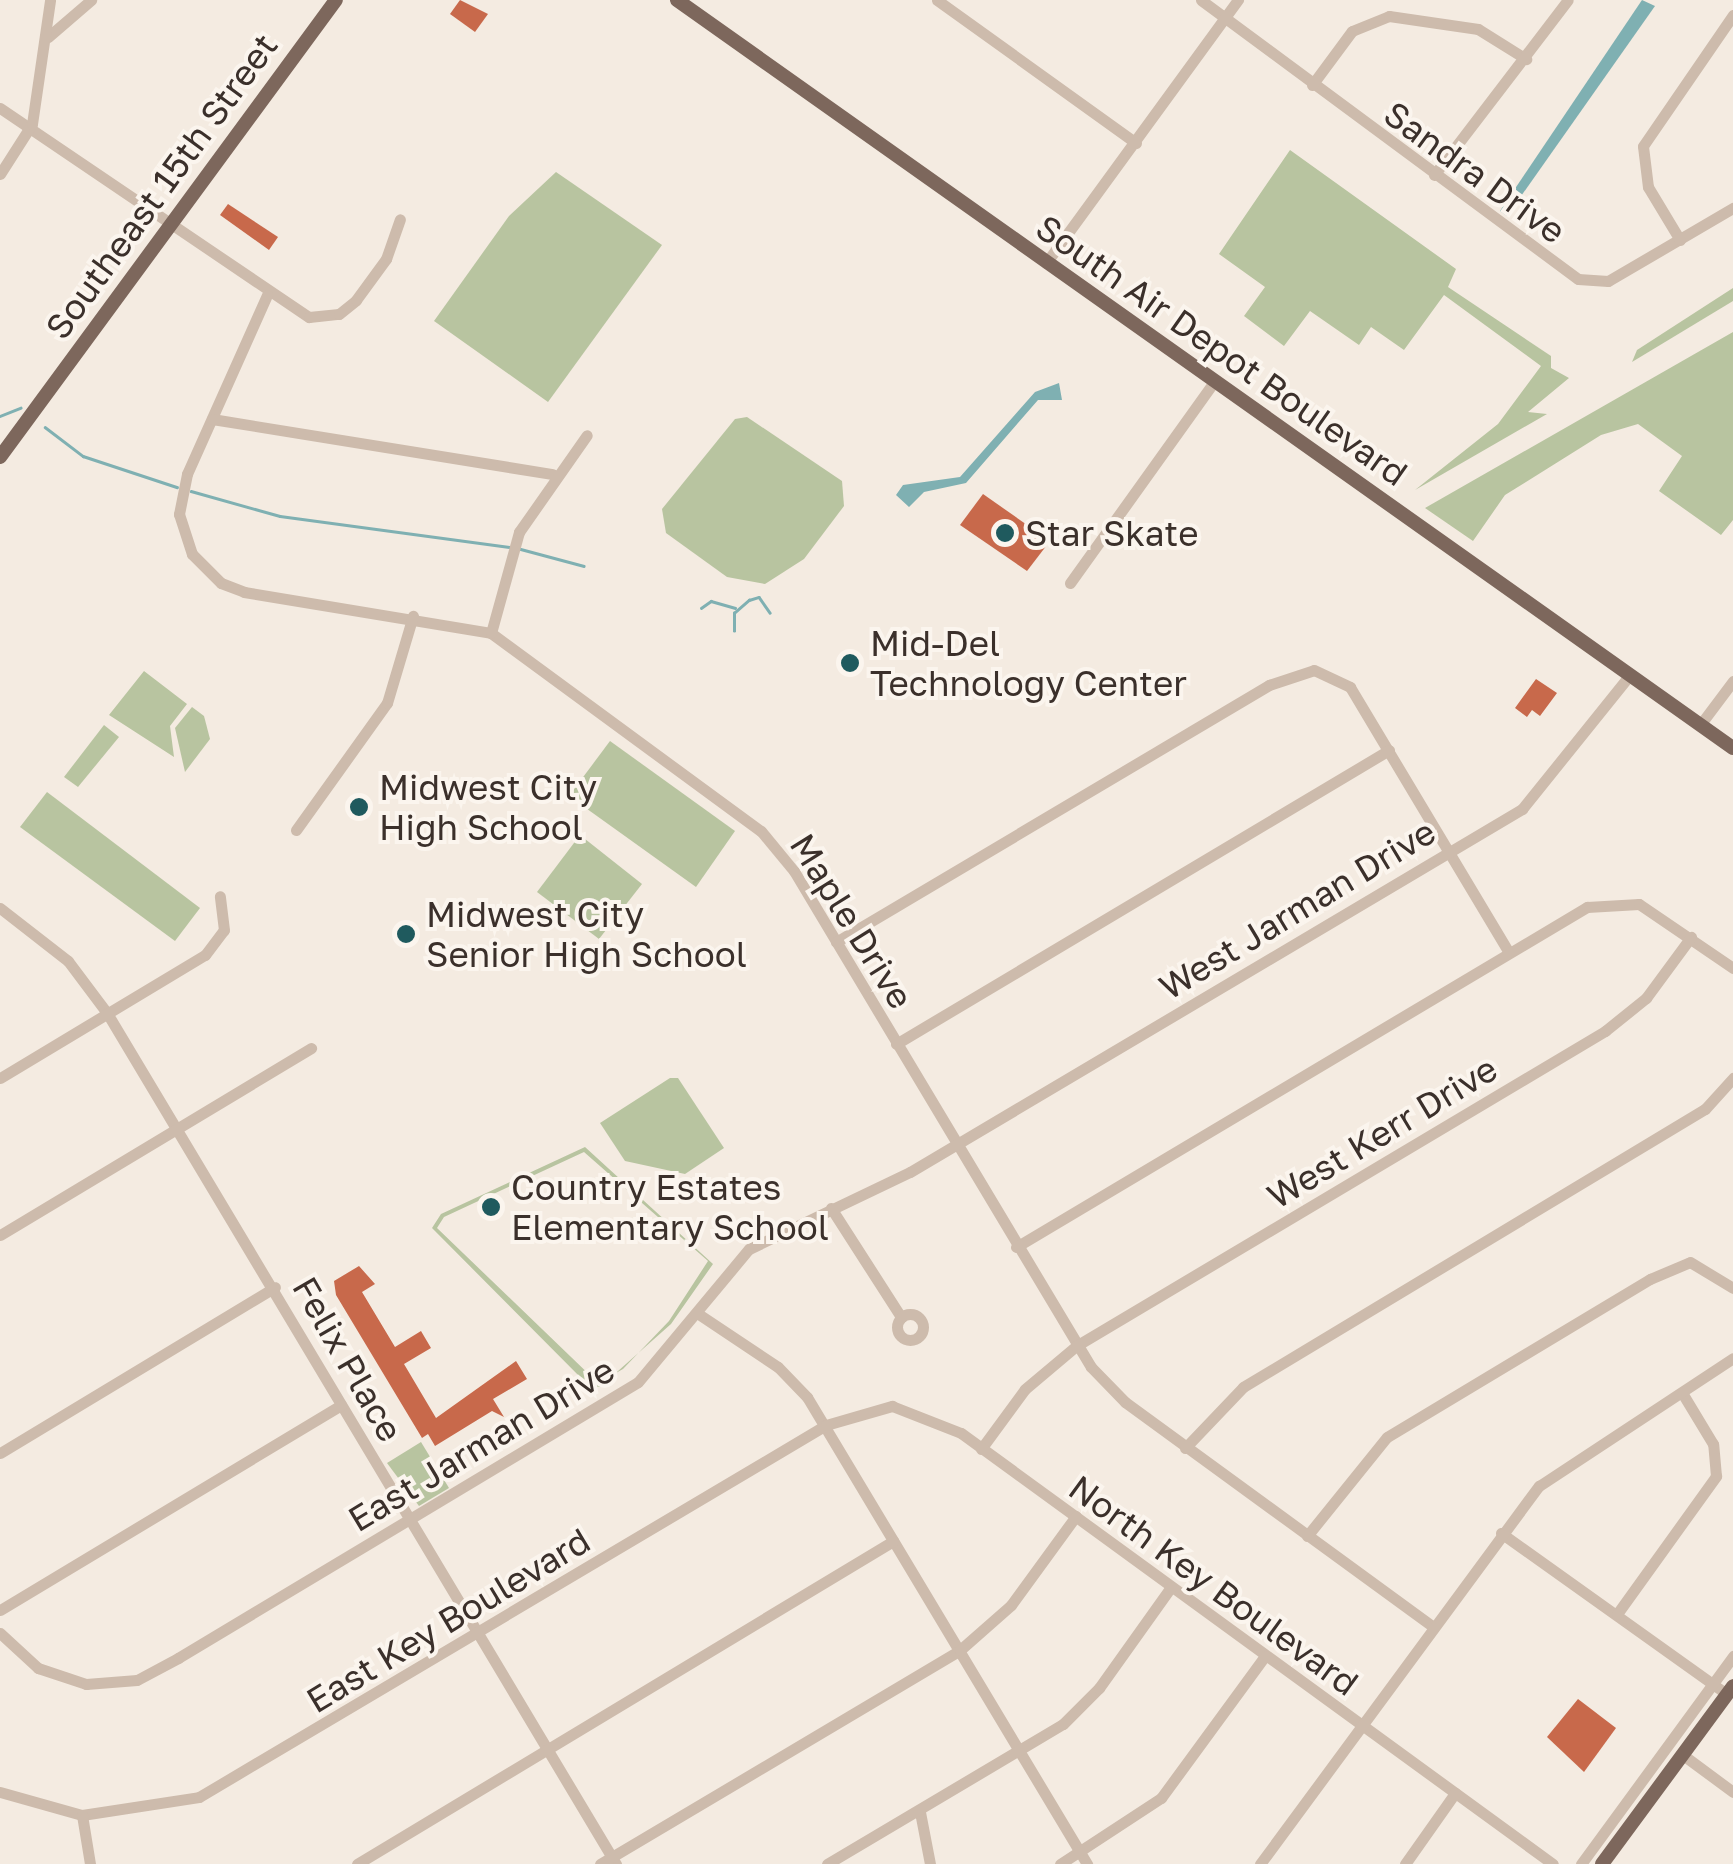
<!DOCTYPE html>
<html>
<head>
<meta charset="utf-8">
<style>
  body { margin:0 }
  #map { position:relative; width:1733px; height:1864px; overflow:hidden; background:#f4ebe1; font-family:"Golos Text",sans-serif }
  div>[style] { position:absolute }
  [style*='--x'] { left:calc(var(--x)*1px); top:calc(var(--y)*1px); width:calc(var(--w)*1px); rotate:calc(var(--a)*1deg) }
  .green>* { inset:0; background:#b8c4a0 }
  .water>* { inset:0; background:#7fb0b2 }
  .stream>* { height:2.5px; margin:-1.25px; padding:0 1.25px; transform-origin:1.25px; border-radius:1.25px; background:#7fb0b2 }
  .building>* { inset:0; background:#c8694b }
  .minor>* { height:11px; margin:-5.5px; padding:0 5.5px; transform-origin:5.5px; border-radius:5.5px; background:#cdbbac }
  .minor>.ring { margin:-5.5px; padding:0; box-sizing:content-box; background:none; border:11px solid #cdbbac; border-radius:50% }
  .major>* { height:14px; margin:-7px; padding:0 7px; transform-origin:7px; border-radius:7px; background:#7d675c }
  .dots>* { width:28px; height:28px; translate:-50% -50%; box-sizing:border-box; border:5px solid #fbf5ee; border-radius:50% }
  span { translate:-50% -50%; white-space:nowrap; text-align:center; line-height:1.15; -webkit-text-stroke:8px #fbf5ee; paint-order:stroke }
  .street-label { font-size:35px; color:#3b302b }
  .poi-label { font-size:35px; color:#3b302b }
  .left { translate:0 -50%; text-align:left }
</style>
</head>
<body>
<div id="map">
  <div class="green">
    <i style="clip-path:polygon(1290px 150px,1456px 269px,1448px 287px,1551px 356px,1551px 368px,1569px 378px,1528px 412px,1547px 414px,1415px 490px,1498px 424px,1541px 366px,1444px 295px,1404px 350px,1371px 327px,1359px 345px,1310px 311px,1284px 346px,1244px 316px,1265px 287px,1219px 254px)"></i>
    <i style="clip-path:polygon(556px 172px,662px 245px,548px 402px,434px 321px,509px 216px)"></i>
    <i style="clip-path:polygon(1733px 288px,1733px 301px,1632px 362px,1637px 350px)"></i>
    <i style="clip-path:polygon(1733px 332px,1733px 520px,1721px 535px,1659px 491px,1682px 456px,1638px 424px,1601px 435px,1505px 495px,1473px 541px,1425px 508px)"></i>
    <i style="clip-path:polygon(747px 417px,842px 481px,844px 506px,804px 559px,765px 584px,727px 577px,666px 533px,662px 509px,735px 419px)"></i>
    <i style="clip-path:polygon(144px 671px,187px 704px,170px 726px,174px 757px,109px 715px)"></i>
    <i style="clip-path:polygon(192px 707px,204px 716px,210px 739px,185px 772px,175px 728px)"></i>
    <i style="clip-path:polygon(104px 725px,119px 737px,78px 787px,64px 777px)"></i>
    <i style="clip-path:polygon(610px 741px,735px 831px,696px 887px,569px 796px)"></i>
    <i style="clip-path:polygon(47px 792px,200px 908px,175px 941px,20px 827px)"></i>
    <i style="clip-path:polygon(580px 835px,642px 884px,599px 939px,537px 892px)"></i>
    <i style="clip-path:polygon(670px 1078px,678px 1078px,724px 1148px,685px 1174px,625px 1161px,600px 1123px)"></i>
    <i style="clip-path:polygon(evenodd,585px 1147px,713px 1264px,671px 1324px,600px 1387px,589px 1386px,432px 1228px,441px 1214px,585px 1147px,584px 1152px,708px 1261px,669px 1321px,623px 1369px,598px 1383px,437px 1228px,444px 1217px,584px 1152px)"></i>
    <i style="clip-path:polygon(421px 1442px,449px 1488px,419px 1506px,387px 1463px)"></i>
  </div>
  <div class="water">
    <i style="clip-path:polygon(1642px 0,1655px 6px,1507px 216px,1500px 211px)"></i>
    <i style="clip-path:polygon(1059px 383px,1062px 400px,1038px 400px,966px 483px,924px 492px,909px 507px,896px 495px,903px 485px,960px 477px,1035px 392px)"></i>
  </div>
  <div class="stream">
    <i style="--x:0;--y:416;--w:22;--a:-22"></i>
    <i style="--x:45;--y:427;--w:48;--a:37.3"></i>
    <i style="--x:83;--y:456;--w:99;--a:18.3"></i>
    <i style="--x:191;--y:491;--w:92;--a:15.7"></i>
    <i style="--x:280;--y:516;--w:231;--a:7.7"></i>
    <i style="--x:517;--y:548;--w:69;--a:15"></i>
    <i style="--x:701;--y:608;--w:12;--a:-35"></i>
    <i style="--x:711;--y:601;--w:25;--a:16"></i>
    <i style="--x:734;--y:631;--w:18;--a:-90"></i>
    <i style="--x:734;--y:613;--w:20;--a:-41"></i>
    <i style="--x:749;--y:600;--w:10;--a:-17"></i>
    <i style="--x:759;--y:597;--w:19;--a:55"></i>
  </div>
  <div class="building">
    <i style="clip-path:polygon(460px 0,488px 14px,475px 32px,450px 14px)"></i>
    <i style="clip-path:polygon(228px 204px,278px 237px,269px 250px,220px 215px)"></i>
    <i style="clip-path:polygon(983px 494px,1050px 541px,1027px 571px,960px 525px)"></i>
    <i style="clip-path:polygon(1536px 679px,1557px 693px,1540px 716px,1532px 710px,1527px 717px,1515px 708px)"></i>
    <i style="clip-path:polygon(359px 1266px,375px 1284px,362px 1292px,395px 1347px,421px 1331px,431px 1348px,404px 1364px,436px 1418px,516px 1361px,527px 1379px,493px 1399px,504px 1417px,492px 1411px,435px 1446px,428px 1434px,422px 1438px,336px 1295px,334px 1281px)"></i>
    <i style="clip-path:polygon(1578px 1699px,1616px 1728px,1584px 1772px,1547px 1737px)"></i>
  </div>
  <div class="minor">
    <i style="--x:937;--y:0;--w:245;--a:35.7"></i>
    <i style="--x:1201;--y:0;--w:469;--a:36.5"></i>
    <i style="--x:1578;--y:279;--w:30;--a:4"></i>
    <i style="--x:1608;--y:281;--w:145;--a:-30.3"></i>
    <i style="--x:48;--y:37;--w:57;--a:-40.7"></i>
    <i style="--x:1312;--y:85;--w:67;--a:-53.5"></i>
    <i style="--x:1352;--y:31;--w:40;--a:-22"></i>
    <i style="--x:1389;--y:16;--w:90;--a:8.3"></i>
    <i style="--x:1478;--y:29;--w:57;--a:32"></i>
    <i style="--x:0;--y:108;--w:373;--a:34.1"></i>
    <i style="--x:309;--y:317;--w:30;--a:-6"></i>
    <i style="--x:339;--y:314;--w:22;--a:-39"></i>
    <i style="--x:356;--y:300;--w:51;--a:-53.8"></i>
    <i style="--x:386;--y:259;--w:42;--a:-70.7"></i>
    <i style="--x:0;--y:174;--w:59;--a:-57.4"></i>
    <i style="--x:32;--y:124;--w:125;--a:-81.7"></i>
    <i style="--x:1434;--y:175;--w:220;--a:-52.6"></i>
    <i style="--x:1680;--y:240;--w:62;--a:-121.1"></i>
    <i style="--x:1648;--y:187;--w:41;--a:-97"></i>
    <i style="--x:1643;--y:146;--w:159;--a:-55.5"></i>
    <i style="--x:1046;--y:263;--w:326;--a:-53.9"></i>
    <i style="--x:267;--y:295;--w:196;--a:114.1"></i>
    <i style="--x:187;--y:474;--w:41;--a:101.3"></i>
    <i style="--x:179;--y:514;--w:42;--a:72"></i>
    <i style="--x:192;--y:554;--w:41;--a:45"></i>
    <i style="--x:221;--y:583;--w:25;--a:21"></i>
    <i style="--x:244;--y:592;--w:250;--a:9.4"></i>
    <i style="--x:491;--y:633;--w:335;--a:36.3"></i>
    <i style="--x:761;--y:831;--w:52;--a:50.5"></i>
    <i style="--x:794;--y:871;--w:578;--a:59.09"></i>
    <i style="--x:1091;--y:1367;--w:49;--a:45.8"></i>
    <i style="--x:1125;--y:1402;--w:382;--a:36.1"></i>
    <i style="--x:212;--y:419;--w:345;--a:9.2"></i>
    <i style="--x:1070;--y:583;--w:247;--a:-54.4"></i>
    <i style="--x:491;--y:633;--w:105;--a:-74.5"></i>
    <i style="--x:519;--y:532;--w:118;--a:-55"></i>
    <i style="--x:1700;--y:725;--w:55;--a:-53.1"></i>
    <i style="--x:296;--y:830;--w:156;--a:-54.4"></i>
    <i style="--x:387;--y:703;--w:91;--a:-73.4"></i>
    <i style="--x:0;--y:908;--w:86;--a:37.9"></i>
    <i style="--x:68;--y:961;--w:65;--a:53.1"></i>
    <i style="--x:107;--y:1013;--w:992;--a:59.12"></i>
    <i style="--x:836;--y:942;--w:504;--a:-30.69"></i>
    <i style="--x:1269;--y:685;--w:47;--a:-18.4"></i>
    <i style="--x:1314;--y:670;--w:40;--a:25"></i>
    <i style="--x:1350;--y:687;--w:308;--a:59.1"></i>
    <i style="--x:896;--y:1044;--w:574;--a:-30.81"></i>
    <i style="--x:0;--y:1078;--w:239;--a:-31"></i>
    <i style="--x:205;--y:955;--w:31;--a:-53"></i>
    <i style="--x:224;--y:930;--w:34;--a:-97"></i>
    <i style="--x:831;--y:1208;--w:130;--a:57.3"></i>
    <i style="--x:0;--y:1235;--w:363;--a:-31"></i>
    <i style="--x:1016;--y:1247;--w:665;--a:-30.77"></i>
    <i style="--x:1587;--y:907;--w:52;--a:-3.3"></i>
    <i style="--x:1639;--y:904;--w:114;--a:34.2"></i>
    <i style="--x:697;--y:1313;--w:97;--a:33.7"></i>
    <i style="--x:778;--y:1367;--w:42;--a:46"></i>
    <i style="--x:807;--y:1397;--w:545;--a:59.05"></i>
    <i class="ring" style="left:897px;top:1314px;width:15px;height:15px"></i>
    <i style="--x:1185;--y:1448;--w:84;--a:-46.4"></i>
    <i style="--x:1243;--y:1387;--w:539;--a:-31.04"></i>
    <i style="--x:1705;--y:1109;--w:42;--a:-47.9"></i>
    <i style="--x:981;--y:1449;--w:74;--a:-53.7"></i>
    <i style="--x:1025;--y:1389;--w:67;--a:-40.1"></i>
    <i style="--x:1076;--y:1346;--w:616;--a:-30.77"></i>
    <i style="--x:1605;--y:1031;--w:53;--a:-38.8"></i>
    <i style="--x:1646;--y:998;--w:76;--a:-53.6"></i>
    <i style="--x:0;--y:1453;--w:321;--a:-31.1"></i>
    <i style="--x:1501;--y:1533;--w:277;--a:35.5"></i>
    <i style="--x:1307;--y:1536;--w:127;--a:-51.1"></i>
    <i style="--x:1387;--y:1437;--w:307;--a:-31"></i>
    <i style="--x:1650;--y:1279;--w:43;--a:-23"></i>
    <i style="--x:1690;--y:1262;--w:50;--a:31.2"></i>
    <i style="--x:0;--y:1610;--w:398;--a:-31"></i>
    <i style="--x:1617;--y:1614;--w:170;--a:-54.3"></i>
    <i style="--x:1716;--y:1476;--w:32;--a:-95"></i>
    <i style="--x:1713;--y:1444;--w:56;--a:-121.1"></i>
    <i style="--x:0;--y:1633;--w:52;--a:42.6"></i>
    <i style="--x:38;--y:1668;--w:51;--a:18.4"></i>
    <i style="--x:86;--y:1684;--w:51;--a:-4.5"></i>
    <i style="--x:137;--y:1680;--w:47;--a:-28.2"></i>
    <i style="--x:178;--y:1658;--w:536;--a:-30.96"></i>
    <i style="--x:638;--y:1382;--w:173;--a:-50.2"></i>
    <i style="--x:749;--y:1249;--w:178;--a:-25.6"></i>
    <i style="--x:910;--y:1172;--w:712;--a:-30.67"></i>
    <i style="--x:1522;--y:809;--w:171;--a:-51.2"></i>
    <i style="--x:1683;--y:1755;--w:62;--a:36.5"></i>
    <i style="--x:0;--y:1792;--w:85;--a:15.7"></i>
    <i style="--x:82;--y:1815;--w:118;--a:-8.7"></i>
    <i style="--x:199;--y:1797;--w:729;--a:-30.68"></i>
    <i style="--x:826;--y:1425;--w:69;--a:-16.1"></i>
    <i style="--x:892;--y:1406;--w:74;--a:21.4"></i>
    <i style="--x:961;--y:1433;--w:732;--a:36.06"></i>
    <i style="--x:920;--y:1812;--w:53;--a:79.1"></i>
    <i style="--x:82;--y:1815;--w:50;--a:80.7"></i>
    <i style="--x:357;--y:1864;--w:626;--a:-31.07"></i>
    <i style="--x:600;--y:1864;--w:419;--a:-30.7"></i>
    <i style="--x:960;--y:1650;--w:68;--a:-41.4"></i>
    <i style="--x:1011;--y:1605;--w:110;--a:-53.9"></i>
    <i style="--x:827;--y:1864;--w:274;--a:-30.7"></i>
    <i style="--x:1063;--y:1724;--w:51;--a:-45"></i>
    <i style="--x:1099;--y:1688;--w:124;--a:-54.5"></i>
    <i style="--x:1060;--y:1864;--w:121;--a:-33.2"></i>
    <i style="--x:1161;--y:1798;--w:176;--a:-53.8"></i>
    <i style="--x:1260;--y:1864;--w:470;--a:-53.6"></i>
    <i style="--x:1539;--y:1486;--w:232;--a:-33.4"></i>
    <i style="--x:1405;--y:1864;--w:87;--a:-54.8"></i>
    <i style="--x:1581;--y:1864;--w:258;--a:-53.8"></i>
  </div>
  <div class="major">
    <i style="--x:677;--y:0;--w:1294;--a:35.31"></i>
    <i style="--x:0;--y:457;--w:567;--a:-53.68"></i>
    <i style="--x:1602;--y:1864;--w:221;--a:-53.6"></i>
  </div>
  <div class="dots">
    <i style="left:1005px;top:533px;background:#1f5a5e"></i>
    <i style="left:850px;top:663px;background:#1f5a5e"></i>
    <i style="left:359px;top:807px;background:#1f5a5e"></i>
    <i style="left:406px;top:934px;background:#1f5a5e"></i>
    <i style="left:491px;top:1207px;background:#1f5a5e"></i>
  </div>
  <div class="street-label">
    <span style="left:1475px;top:172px;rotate:36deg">Sandra Drive</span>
    <span style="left:161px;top:186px;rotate:-54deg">Southeast 15th Street</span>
    <span style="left:1222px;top:350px;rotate:35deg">South Air Depot Boulevard</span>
    <span style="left:1297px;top:909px;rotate:-31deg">West Jarman Drive</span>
    <span style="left:852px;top:921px;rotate:58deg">Maple Drive</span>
    <span style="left:1382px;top:1132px;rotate:-31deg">West Kerr Drive</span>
    <span style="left:348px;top:1359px;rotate:60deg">Felix Place</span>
    <span style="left:481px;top:1444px;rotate:-31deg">East Jarman Drive</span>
    <span style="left:1214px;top:1585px;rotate:36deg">North Key Boulevard</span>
    <span style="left:448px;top:1620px;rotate:-31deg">East Key Boulevard</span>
  </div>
  <div class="poi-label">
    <span class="left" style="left:1025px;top:533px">Star Skate</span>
    <span class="left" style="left:870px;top:663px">Mid-Del<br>Technology Center</span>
    <span class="left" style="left:379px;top:807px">Midwest City<br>High School</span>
    <span class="left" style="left:426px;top:934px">Midwest City<br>Senior High School</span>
    <span class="left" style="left:511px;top:1207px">Country Estates<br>Elementary School</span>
  </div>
</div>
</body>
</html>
